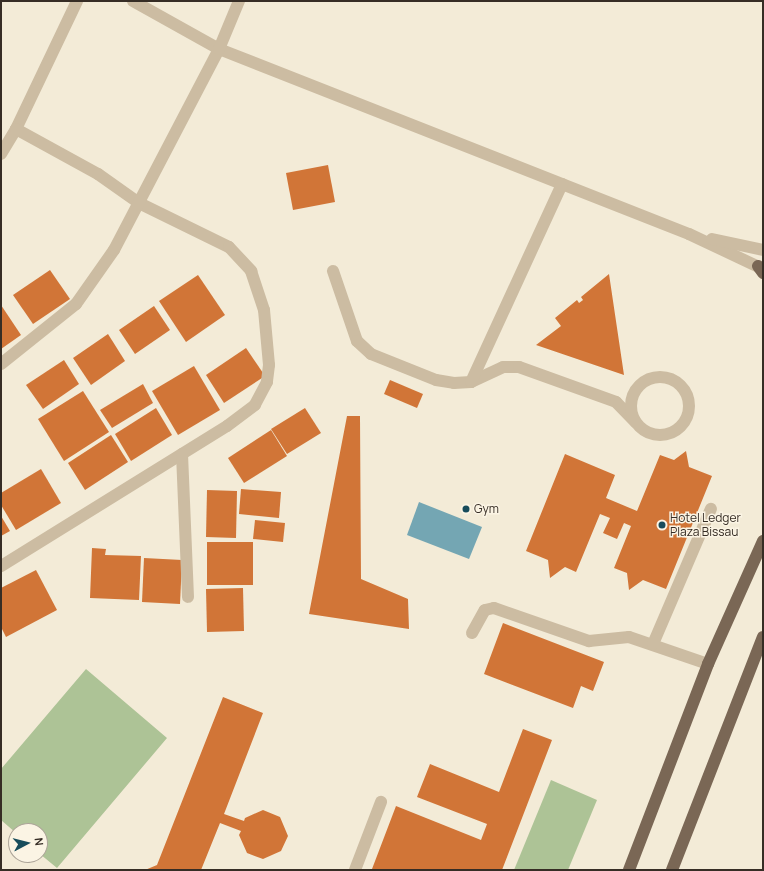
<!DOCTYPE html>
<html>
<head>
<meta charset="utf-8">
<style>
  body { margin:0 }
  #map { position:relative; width:764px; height:871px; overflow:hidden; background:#f3ebd7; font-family:Manrope,sans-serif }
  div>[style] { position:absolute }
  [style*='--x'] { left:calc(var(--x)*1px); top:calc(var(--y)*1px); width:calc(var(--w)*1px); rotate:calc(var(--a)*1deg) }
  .green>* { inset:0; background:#adc396 }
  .water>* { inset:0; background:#74a6b3 }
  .building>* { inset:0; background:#d17537 }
  .minor>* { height:12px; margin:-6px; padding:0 6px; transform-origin:6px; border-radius:6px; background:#ccbca2 }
  .minor>.ring { margin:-6px; padding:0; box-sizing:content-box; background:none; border:12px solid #ccbca2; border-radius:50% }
  .major>* { height:12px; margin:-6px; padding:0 6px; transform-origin:6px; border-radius:6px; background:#7a6755 }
  .dots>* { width:11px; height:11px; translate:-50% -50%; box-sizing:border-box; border:2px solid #fbf4e4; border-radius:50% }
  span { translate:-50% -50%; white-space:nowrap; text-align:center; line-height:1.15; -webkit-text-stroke:3px #fbf4e4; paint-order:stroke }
  .poi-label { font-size:12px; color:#362d25 }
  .left { translate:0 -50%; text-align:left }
  .frame { position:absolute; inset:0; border:2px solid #362d25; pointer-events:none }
  .north { position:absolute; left:8px; top:823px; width:40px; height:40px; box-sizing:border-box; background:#fbf4e4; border:1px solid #aca498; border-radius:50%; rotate:83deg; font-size:11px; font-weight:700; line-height:16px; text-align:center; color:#362d25 }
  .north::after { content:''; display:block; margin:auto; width:14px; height:18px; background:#174c5b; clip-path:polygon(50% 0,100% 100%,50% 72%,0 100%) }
</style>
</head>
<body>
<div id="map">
  <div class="green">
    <i style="clip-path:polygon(86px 669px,167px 738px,57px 868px,40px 854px,40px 831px,16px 831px,16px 833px,1px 820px,1px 769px)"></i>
    <i style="clip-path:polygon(551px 780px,597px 800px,568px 870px,514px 870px)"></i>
  </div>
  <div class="water">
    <i style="clip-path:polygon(419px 502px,482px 527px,469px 559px,407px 535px)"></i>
  </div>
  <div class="building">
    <i style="clip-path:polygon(328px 165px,335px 202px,293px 210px,286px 173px)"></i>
    <i style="clip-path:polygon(50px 270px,70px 299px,33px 324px,13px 295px)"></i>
    <i style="clip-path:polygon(609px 274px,624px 375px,536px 345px,561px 326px,555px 318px,577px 300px,579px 303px,583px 300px,581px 297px)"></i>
    <i style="clip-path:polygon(198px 275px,225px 315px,186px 342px,159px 301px)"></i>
    <i style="clip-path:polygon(1px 305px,21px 335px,1px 349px)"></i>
    <i style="clip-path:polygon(154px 306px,170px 330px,135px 354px,119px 330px)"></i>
    <i style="clip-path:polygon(108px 334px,125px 361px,91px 385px,73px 358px)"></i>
    <i style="clip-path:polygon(246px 348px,265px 376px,224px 403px,206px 375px)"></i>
    <i style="clip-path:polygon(64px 360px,79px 384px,43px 409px,26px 385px)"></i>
    <i style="clip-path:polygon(194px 366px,220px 410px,178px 435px,152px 391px)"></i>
    <i style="clip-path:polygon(390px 380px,423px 394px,417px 408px,384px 394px)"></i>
    <i style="clip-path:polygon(143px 384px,153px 403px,112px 428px,100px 410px)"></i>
    <i style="clip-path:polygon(83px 391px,109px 432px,64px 461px,38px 419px)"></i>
    <i style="clip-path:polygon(156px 408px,172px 435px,131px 461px,115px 434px)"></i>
    <i style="clip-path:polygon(305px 408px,321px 433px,287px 454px,271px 429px)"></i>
    <i style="clip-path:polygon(347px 416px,360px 416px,361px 579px,408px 599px,409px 629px,309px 614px)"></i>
    <i style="clip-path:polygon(271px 430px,287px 456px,244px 483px,228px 458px)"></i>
    <i style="clip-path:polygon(111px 435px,128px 462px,85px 490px,68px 463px)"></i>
    <i style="clip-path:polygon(686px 451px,689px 467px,712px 476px,666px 589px,643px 580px,629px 590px,627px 573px,614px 568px,631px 526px,624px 523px,617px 539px,603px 533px,610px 518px,600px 514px,576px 572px,565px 567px,550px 578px,548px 560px,526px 551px,565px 454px,615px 475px,606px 498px,637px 511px,660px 455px,674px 460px)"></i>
    <i style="clip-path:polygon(41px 469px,61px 503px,16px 530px,1px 505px,1px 493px)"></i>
    <i style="clip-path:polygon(241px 489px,281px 492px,279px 518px,239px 514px)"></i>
    <i style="clip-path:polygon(207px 490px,237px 491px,236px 538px,206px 537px)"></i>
    <i style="clip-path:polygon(1px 516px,10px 531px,1px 536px)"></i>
    <i style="clip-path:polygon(255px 520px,285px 523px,283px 542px,253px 539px)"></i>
    <i style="clip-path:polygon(207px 542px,253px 542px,253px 585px,207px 585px)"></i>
    <i style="clip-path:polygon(92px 548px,106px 549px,105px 555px,141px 556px,139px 600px,90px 598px)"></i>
    <i style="clip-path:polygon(144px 558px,182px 560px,180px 604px,142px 602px)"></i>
    <i style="clip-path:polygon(36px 570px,57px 610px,6px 637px,1px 627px,1px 588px)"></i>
    <i style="clip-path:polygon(243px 588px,244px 631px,207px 632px,206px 589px)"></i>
    <i style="clip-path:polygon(503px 623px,604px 662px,593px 691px,581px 686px,573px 708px,484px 674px)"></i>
    <i style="clip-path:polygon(223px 697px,263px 713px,224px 814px,244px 821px,245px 818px,263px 810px,280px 817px,288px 836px,281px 851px,263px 859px,247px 853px,239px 835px,241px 831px,220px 823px,201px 870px,145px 870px,157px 865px)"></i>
    <i style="clip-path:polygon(523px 729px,552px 740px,502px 870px,372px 869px,396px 806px,481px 840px,487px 824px,417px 797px,430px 764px,499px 792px)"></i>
  </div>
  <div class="minor">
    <i style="--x:133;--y:1;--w:98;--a:29.2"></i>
    <i style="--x:219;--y:49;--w:505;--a:21.49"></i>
    <i style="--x:689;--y:234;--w:82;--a:25.3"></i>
    <i style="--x:16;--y:129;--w:142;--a:-64.5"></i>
    <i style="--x:1;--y:154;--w:29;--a:-59"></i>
    <i style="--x:16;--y:129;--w:94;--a:28.8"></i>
    <i style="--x:98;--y:174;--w:50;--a:35.3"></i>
    <i style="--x:139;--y:203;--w:100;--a:26.1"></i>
    <i style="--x:229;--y:247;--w:33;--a:47"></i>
    <i style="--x:251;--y:271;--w:41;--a:71.6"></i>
    <i style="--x:264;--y:310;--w:55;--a:84.8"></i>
    <i style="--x:269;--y:365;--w:17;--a:97"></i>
    <i style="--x:267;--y:382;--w:26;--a:118"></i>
    <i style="--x:255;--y:405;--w:35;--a:143"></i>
    <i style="--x:227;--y:426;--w:266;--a:148.2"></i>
    <i style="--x:712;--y:239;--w:52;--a:12.2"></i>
    <i style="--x:333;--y:271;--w:74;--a:71.1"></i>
    <i style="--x:357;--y:341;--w:19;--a:43"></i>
    <i style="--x:371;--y:354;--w:70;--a:21.8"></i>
    <i style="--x:436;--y:380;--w:18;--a:9"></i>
    <i style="--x:454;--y:383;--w:17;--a:-3"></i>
    <i style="--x:471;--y:382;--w:35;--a:-25"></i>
    <i style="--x:503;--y:367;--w:16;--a:0"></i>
    <i style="--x:519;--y:367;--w:103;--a:19.8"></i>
    <i style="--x:616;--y:402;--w:29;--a:46"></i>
    <i style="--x:1;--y:364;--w:96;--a:-38.7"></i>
    <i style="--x:76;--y:304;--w:66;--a:-54.9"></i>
    <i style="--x:114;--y:250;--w:227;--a:-62.4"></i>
    <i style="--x:219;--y:49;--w:52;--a:-67.4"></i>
    <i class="ring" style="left:631px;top:377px;width:46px;height:46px"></i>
    <i style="--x:471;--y:382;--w:218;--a:-65.3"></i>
    <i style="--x:182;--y:454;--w:143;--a:87.6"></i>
    <i style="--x:472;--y:633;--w:26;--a:-61"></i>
    <i style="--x:485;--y:610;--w:9;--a:-13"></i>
    <i style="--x:494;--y:608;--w:101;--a:19.2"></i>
    <i style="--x:589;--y:641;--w:40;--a:-5.7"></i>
    <i style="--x:629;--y:637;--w:83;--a:18.9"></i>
    <i style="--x:653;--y:644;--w:147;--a:-66.8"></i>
    <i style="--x:355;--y:870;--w:73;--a:-69.1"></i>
  </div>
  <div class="major">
    <i style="--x:758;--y:266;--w:9;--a:54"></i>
    <i style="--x:629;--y:870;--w:221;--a:-69"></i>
    <i style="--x:708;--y:664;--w:135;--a:-65.9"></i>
    <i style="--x:672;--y:870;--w:250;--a:-68.7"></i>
  </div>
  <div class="dots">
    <i style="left:466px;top:509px;background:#174c5b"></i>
    <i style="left:662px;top:525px;background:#174c5b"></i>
  </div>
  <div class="poi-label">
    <span class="left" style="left:474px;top:509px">Gym</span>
    <span class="left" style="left:670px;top:525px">Hotel Ledger<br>Plaza Bissau</span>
  </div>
  <div class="frame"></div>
  <div class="north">N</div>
</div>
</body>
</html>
